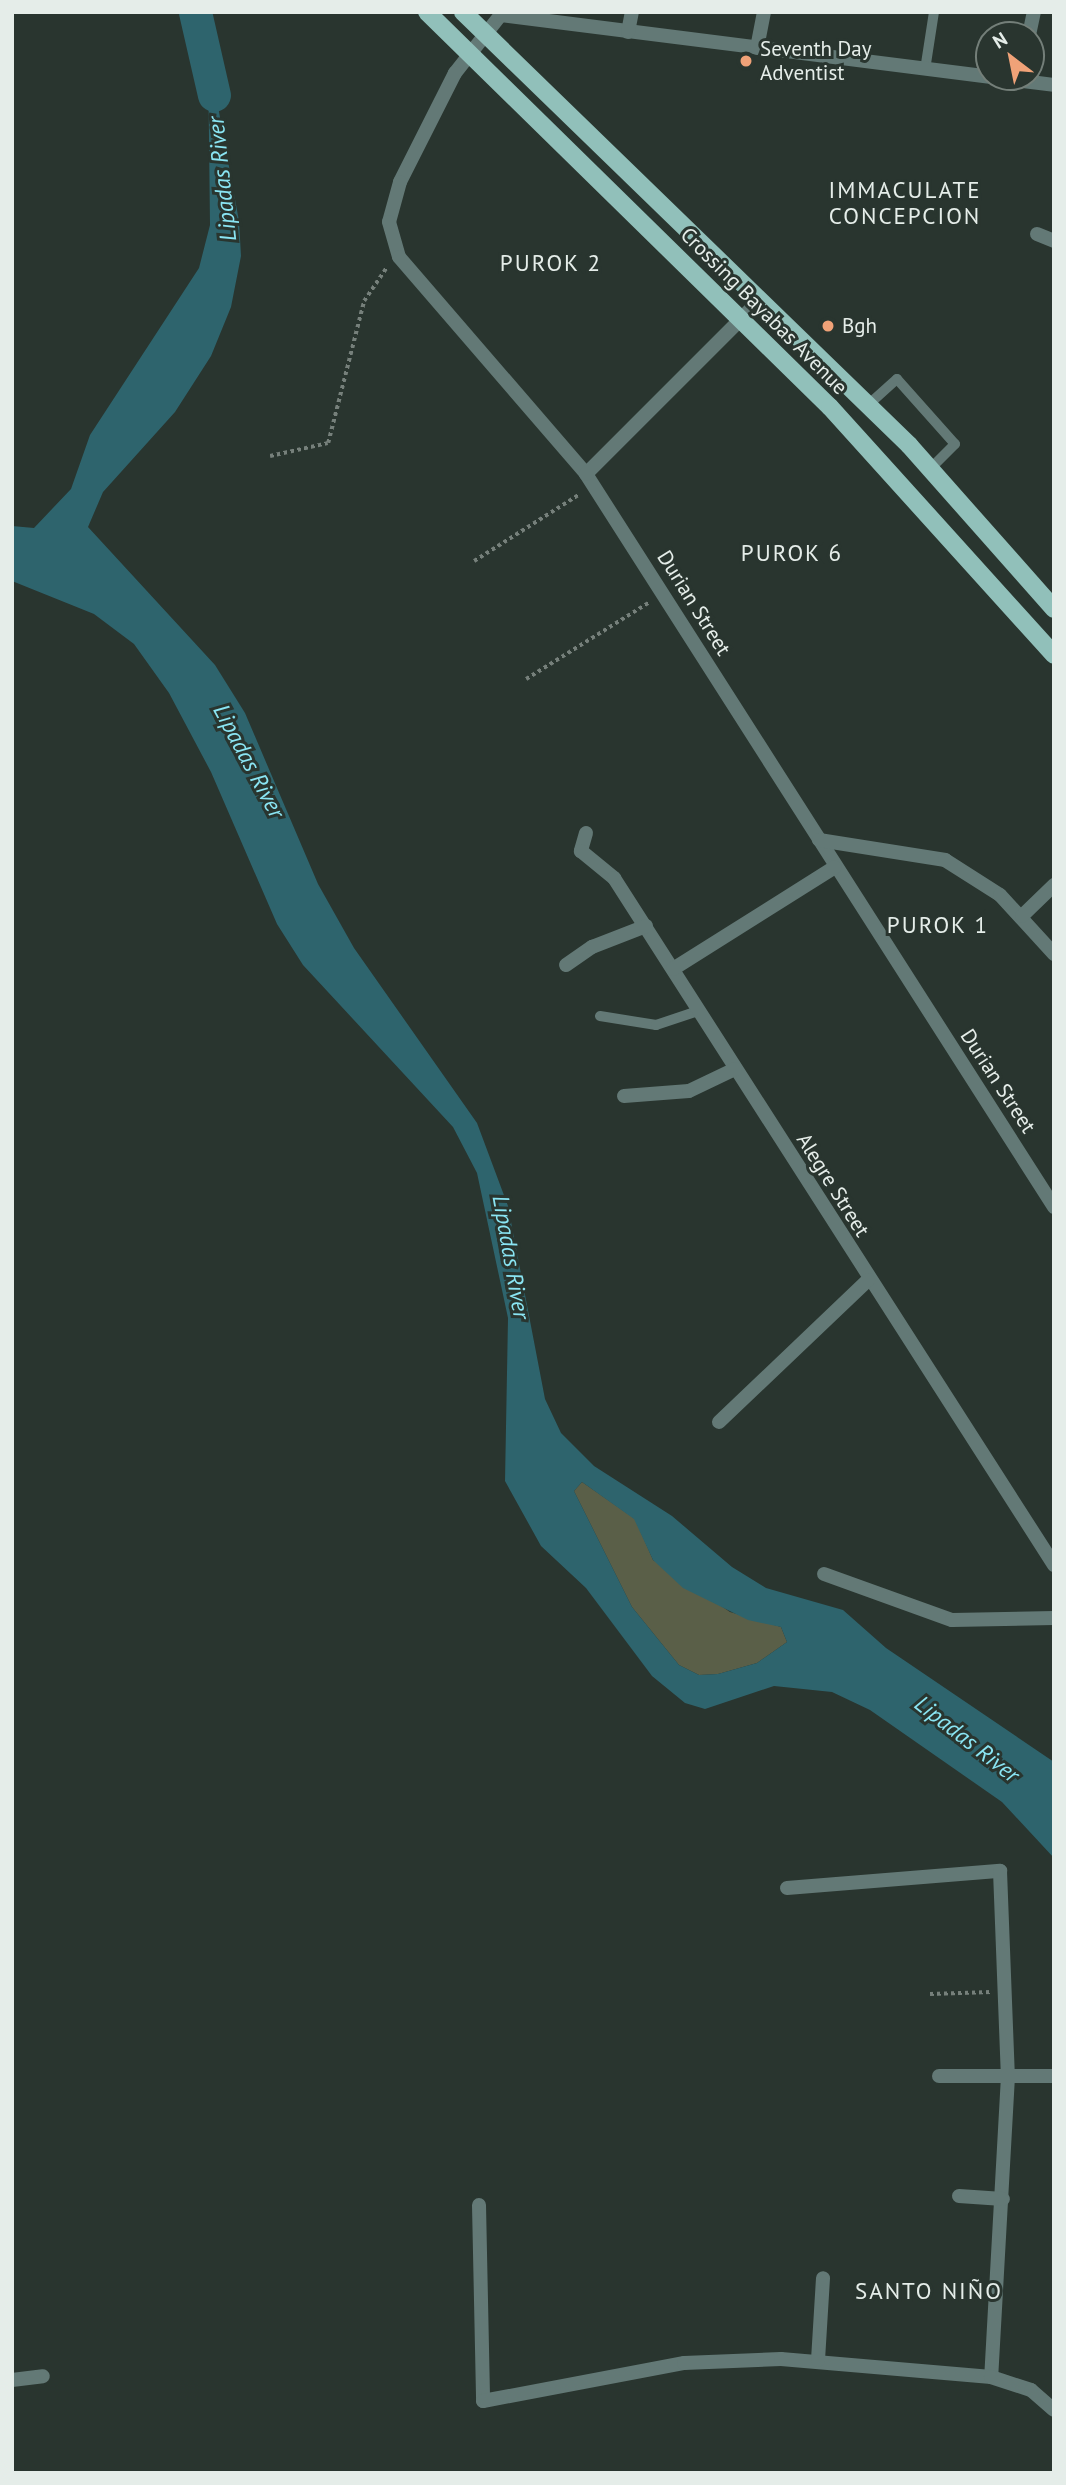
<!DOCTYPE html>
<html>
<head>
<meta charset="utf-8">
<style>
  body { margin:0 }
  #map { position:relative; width:1066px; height:2485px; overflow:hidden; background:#29352f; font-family:"PT Sans",sans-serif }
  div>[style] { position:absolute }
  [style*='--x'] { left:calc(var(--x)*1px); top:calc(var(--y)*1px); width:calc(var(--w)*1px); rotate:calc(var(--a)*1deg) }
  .green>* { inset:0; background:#5a5f48 }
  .water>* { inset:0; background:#2e646d }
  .river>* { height:33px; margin:-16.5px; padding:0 16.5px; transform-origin:16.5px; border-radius:16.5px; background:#2e646d }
  .path>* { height:3.5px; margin-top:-1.75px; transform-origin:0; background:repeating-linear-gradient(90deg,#76807b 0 3.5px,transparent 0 7px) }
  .service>* { height:10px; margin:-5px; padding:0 5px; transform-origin:5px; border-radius:5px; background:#637976 }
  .minor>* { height:14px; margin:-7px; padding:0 7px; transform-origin:7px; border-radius:7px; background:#637976 }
  .primary>* { height:18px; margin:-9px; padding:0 9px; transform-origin:9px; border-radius:9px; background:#91c0ba }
  .dots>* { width:19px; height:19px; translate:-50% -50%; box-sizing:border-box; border:4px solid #29352f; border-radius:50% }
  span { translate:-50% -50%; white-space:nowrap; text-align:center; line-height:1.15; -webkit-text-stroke:6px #29352f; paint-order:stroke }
  .poi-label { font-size:21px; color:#e5ede9 }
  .left { translate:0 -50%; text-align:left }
  .street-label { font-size:21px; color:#e5ede9 }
  .water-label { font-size:23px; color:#8ae5f3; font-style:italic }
  .neighbourhood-label { font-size:23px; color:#e5ede9; letter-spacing:2px }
  .frame { position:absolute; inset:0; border:14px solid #e5ede9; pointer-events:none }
  .north { position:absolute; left:975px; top:21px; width:70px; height:70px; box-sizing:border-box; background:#29352f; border:2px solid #747f79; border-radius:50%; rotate:328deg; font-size:19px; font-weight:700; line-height:28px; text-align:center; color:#e5ede9 }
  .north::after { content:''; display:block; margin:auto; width:24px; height:32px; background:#f0a278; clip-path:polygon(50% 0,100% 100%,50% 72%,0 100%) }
</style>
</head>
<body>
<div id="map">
  <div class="green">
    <i style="clip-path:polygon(582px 1482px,635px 1519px,653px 1560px,730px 1612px,781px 1627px,787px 1642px,757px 1663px,718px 1674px,699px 1675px,679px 1665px,632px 1607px,574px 1491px)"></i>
  </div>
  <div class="water">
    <i style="clip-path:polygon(evenodd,208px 52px,239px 221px,241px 256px,231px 307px,211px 356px,175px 412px,103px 492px,88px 527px,215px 665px,245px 713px,318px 884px,354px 948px,477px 1123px,508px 1206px,545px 1399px,561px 1433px,594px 1466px,672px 1516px,732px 1567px,766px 1588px,843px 1610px,886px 1648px,1054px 1762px,1054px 1858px,1002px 1802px,870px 1710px,832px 1692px,774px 1686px,705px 1709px,685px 1703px,652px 1676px,586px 1588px,541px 1546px,505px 1481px,508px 1318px,477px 1173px,453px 1127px,303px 965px,277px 924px,211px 772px,169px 693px,134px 644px,94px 614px,12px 581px,12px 526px,34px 528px,71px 489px,90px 435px,199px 268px,210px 225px,208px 52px,582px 1482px,634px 1519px,653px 1560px,683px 1588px,748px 1620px,781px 1627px,787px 1642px,757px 1663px,718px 1674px,699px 1675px,679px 1665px,632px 1607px,574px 1491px,582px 1482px)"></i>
  </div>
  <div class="river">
    <i style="--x:195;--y:12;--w:85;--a:77.1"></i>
  </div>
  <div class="path">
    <i style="--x:270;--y:456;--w:59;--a:-12.6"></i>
    <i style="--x:328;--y:443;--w:146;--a:-75.8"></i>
    <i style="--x:364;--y:301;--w:41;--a:-55.9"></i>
    <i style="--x:474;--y:561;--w:125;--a:-32.3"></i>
    <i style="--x:526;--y:679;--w:144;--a:-31.9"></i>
    <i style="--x:930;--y:1994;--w:61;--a:-1.9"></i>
  </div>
  <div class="service">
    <i style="--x:925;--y:70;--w:59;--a:-81.2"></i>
    <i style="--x:868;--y:405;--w:39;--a:-42"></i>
    <i style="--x:897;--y:379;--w:87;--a:48.3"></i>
    <i style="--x:955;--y:444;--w:35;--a:135"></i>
    <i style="--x:600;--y:1016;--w:57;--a:9.1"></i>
    <i style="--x:656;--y:1025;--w:44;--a:-18.4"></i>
  </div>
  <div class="minor">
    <i style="--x:503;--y:12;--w:78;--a:128.2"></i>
    <i style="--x:455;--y:73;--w:122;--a:116.8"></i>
    <i style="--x:400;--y:182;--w:41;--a:105.4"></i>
    <i style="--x:389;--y:222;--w:36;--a:74"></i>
    <i style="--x:399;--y:257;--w:286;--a:49.2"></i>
    <i style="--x:586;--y:474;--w:870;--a:57.44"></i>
    <i style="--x:501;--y:15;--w:557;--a:7.21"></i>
    <i style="--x:628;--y:32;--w:20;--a:-79"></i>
    <i style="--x:1029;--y:35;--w:24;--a:-78"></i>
    <i style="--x:757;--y:48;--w:37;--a:-79"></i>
    <i style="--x:1037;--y:234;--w:18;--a:22"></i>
    <i style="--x:586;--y:474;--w:246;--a:-45"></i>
    <i style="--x:586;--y:833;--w:19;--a:106"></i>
    <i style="--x:581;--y:851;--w:43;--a:39.3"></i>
    <i style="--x:614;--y:878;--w:816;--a:57.36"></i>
    <i style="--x:819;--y:840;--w:128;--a:9"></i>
    <i style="--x:945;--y:860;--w:65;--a:32.5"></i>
    <i style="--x:1000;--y:895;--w:80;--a:47.5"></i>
    <i style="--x:1022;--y:916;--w:45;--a:-44.1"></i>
    <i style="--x:566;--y:965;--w:32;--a:-35"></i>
    <i style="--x:592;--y:947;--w:58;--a:-21.3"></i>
    <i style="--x:673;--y:969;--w:191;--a:-32.2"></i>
    <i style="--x:624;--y:1096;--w:65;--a:-4.4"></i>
    <i style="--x:689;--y:1091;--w:51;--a:-25.6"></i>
    <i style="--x:719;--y:1422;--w:206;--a:-43.6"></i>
    <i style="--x:824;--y:1574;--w:136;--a:19.8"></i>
    <i style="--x:952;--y:1620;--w:102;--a:-1.1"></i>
    <i style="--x:787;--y:1888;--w:214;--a:-4.6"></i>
    <i style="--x:1000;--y:1871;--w:205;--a:87.8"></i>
    <i style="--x:1008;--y:2076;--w:301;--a:93.2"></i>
    <i style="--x:939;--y:2076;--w:115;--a:0"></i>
    <i style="--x:959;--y:2196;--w:44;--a:3.9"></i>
    <i style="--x:479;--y:2205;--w:196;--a:88.8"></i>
    <i style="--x:483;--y:2401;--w:205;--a:-10.7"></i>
    <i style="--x:684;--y:2363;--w:97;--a:-2.4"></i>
    <i style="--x:781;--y:2359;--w:211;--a:4.9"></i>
    <i style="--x:991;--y:2377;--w:42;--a:18"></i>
    <i style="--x:1031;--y:2390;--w:30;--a:41"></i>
    <i style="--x:818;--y:2360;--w:82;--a:-86.5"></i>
    <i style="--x:12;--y:2380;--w:31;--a:-7"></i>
  </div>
  <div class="primary">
    <i style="--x:427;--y:12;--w:564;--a:44.43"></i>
    <i style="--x:830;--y:407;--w:334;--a:47.9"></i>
    <i style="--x:463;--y:12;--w:622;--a:44.15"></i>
    <i style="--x:909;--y:445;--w:219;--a:48.5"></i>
  </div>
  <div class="dots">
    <i style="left:746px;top:61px;background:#f0a278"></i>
    <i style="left:828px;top:326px;background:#f0a278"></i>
  </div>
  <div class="poi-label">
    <span class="left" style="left:760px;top:61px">Seventh Day<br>Adventist</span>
    <span class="left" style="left:842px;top:326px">Bgh</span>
  </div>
  <div class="street-label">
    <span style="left:764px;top:311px;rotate:45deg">Crossing Bayabas Avenue</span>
    <span style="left:694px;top:603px;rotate:58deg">Durian Street</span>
    <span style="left:998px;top:1081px;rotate:57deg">Durian Street</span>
    <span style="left:833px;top:1185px;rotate:58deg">Alegre Street</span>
  </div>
  <div class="water-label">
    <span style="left:222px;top:179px;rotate:-96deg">Lipadas River</span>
    <span style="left:249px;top:761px;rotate:62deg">Lipadas River</span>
    <span style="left:511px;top:1257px;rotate:80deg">Lipadas River</span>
    <span style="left:967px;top:1739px;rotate:38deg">Lipadas River</span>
  </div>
  <div class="neighbourhood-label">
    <span style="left:905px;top:203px">IMMACULATE<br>CONCEPCION</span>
    <span style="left:551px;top:263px">PUROK 2</span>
    <span style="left:792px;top:553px">PUROK 6</span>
    <span style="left:938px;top:925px">PUROK 1</span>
    <span style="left:929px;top:2291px">SANTO NIÑO</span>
  </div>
  <div class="frame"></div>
  <div class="north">N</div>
</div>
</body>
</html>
